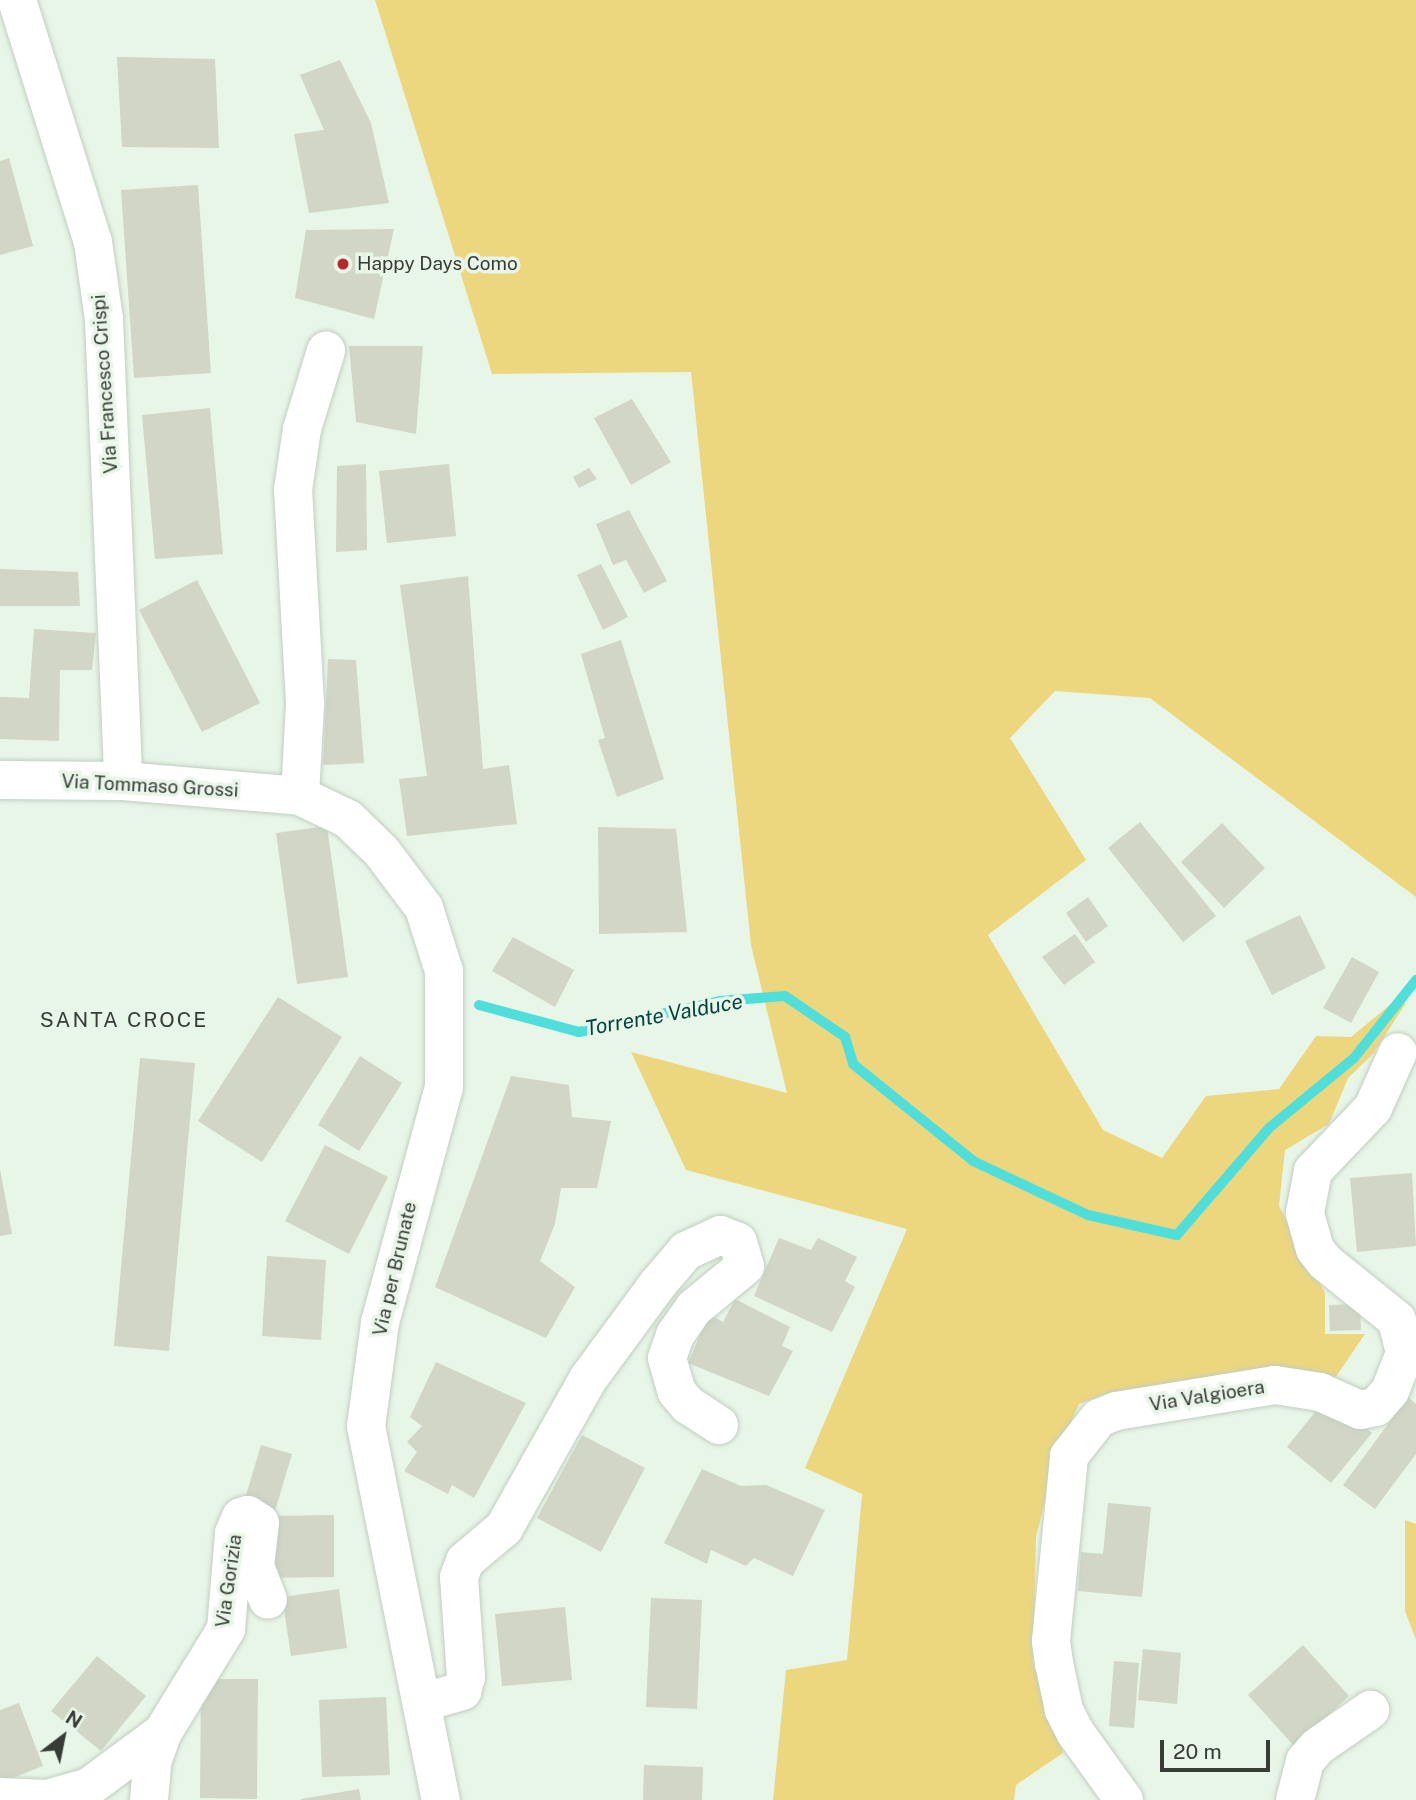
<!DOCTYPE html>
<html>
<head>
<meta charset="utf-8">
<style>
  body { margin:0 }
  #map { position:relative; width:1416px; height:1800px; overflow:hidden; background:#e8f6e8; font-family:"Public Sans",sans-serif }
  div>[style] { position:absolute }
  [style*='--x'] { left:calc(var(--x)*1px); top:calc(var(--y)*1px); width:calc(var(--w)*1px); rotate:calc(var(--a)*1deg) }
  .green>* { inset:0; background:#ecd77f }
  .stream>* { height:10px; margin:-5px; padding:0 5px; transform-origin:5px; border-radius:5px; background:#50deda }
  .building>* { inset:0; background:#d1d6c6 }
  .roads { filter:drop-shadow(0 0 2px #c1cec0) drop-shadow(0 0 2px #c1cec0) }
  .minor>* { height:38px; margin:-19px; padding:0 19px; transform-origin:19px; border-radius:19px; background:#fff }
  .dots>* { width:19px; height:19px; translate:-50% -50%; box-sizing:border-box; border:4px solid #e8f6e8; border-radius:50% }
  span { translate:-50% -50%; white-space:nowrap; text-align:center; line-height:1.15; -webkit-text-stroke:7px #e8f6e8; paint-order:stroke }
  .poi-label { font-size:19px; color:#373c37 }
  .left { translate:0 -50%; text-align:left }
  .street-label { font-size:19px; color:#373c37 }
  .water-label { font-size:21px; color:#004341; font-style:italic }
  .neighbourhood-label { font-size:21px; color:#373c37; letter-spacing:2px }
  .north { position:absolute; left:28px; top:1702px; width:70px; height:70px; -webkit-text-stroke:5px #e8f6e8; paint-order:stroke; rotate:32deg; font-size:19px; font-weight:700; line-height:28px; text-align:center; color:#373c37 }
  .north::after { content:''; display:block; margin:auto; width:24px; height:32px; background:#373c37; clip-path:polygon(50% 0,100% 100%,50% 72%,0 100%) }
  .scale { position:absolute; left:1160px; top:1740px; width:110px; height:32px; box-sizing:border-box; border:4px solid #373c37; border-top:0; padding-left:9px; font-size:21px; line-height:24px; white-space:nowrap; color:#373c37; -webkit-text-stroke:5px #e8f6e8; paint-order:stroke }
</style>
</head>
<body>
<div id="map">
  <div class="green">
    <i style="clip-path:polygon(375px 0,1416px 0,1416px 897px,1150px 698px,1055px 691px,1010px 738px,1086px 860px,988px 935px,1103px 1130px,1162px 1158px,1206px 1096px,1279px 1089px,1316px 1036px,1351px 1037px,1397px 999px,1406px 1003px,1373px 1054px,1348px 1078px,1329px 1124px,1285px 1150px,1279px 1206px,1325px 1293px,1325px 1334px,1365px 1334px,1333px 1381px,1279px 1372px,1102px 1395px,1079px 1404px,1057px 1454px,1036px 1537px,1033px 1662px,1063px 1753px,1016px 1785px,1014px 1800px,773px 1800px,786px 1670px,847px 1660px,862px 1494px,805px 1468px,907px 1229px,686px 1170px,631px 1052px,787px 1093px,751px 945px,691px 372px,492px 374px)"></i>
    <i style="clip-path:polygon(1405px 1520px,1416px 1524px,1416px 1640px,1405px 1611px)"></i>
  </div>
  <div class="stream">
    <i style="--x:479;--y:1005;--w:104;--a:15.1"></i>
    <i style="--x:579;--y:1032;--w:144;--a:-12.4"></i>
    <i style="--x:720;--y:1001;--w:65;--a:-4.4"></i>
    <i style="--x:785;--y:996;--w:73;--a:34.3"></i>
    <i style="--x:845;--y:1037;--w:28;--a:73"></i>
    <i style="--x:853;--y:1064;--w:154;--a:38.9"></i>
    <i style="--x:973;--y:1161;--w:127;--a:25.2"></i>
    <i style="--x:1088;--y:1215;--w:91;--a:12.7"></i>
    <i style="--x:1177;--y:1235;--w:141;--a:-49.3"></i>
    <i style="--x:1269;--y:1128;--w:110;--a:-39.5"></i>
    <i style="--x:1354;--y:1058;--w:100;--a:-51.5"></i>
  </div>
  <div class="building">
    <i style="clip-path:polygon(117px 57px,215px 59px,219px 148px,122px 147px)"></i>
    <i style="clip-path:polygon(340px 60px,371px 123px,389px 203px,309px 213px,294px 134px,324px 130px,300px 75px)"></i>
    <i style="clip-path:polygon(9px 158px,33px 246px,0 255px,0 161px)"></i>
    <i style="clip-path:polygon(198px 185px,211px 373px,134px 378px,121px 190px)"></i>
    <i style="clip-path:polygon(394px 229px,374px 319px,295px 298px,306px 230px)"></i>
    <i style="clip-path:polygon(349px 346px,423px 346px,416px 434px,356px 422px)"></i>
    <i style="clip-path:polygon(632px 399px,671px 462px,631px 485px,594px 418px)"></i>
    <i style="clip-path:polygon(210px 408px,223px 554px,155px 559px,142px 415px)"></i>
    <i style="clip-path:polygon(366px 464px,367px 550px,336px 552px,337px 466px)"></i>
    <i style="clip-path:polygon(449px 464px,456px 536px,387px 543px,379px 471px)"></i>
    <i style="clip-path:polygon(589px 468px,597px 479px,579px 488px,573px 477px)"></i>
    <i style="clip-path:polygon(629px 510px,667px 581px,644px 593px,626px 560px,613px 565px,596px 524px)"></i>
    <i style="clip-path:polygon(601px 564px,628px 617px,603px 630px,577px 575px)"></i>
    <i style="clip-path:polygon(0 569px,78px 572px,80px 606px,0 606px)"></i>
    <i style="clip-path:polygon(468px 576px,483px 769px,509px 765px,517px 824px,407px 836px,399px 779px,427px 776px,400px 585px)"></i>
    <i style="clip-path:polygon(197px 580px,260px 703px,202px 732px,139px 610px)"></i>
    <i style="clip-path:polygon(34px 629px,96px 633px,92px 670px,60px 670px,59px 741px,0 739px,0 697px,29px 698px)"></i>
    <i style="clip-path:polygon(621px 640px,664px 779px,617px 797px,598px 740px,605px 738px,581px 654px)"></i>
    <i style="clip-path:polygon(328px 659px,356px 660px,364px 763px,323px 765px)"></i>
    <i style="clip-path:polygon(1140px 822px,1216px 916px,1183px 942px,1108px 848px)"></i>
    <i style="clip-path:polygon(1222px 823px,1265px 868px,1224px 908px,1181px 862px)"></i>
    <i style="clip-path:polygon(327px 826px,348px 977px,297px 984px,276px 833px)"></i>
    <i style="clip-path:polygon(598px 827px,676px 829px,687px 932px,599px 934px)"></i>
    <i style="clip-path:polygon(1088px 897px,1108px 926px,1086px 942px,1066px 913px)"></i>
    <i style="clip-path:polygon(1300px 915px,1326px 968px,1272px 995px,1245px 941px)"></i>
    <i style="clip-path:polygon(1075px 934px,1095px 962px,1064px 985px,1042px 957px)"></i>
    <i style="clip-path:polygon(513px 937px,574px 970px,555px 1007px,492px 971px)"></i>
    <i style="clip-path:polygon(1352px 957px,1379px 972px,1351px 1023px,1323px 1008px)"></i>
    <i style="clip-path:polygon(278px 997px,342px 1037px,262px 1162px,198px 1121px)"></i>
    <i style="clip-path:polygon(360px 1056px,402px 1083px,359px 1151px,318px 1125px)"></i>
    <i style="clip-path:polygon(140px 1058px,195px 1063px,169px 1351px,114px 1346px)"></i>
    <i style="clip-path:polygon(511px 1076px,569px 1085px,572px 1117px,611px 1121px,597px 1188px,561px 1188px,555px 1224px,540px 1261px,575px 1287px,546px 1338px,435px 1287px)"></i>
    <i style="clip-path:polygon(325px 1145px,388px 1177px,349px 1254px,285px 1221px)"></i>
    <i style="clip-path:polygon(0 1169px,12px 1234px,0 1236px)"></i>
    <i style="clip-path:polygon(1412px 1173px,1416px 1246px,1357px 1252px,1350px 1178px)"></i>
    <i style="clip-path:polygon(779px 1238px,811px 1250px,818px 1238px,857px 1257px,845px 1281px,855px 1287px,832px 1332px,754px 1296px)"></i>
    <i style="clip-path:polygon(267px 1256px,326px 1260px,321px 1340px,262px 1336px)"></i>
    <i style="clip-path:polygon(735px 1299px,790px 1327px,782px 1346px,793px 1351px,769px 1396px,688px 1363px,709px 1314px,723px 1322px)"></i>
    <i style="clip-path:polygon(1360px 1304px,1361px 1330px,1330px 1331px,1329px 1305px)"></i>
    <i style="clip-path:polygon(436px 1362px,526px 1403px,474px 1498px,452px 1485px,448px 1494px,404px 1471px,417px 1452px,407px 1442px,422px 1426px,410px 1417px)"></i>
    <i style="clip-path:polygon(1327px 1397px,1372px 1433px,1331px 1483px,1287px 1447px)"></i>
    <i style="clip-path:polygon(1408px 1397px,1416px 1404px,1416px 1454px,1375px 1509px,1343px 1485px)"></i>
    <i style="clip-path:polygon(582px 1435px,645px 1468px,601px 1552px,537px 1518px)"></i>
    <i style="clip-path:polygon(261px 1445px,292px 1454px,275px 1511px,244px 1502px)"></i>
    <i style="clip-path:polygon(702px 1469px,741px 1486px,766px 1485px,825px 1510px,793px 1576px,754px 1558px,746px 1566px,711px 1550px,707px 1564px,664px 1543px)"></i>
    <i style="clip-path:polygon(1108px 1503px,1151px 1507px,1142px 1597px,1078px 1591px,1081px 1552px,1103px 1554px)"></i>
    <i style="clip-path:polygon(334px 1515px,334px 1577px,266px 1578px,265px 1516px)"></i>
    <i style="clip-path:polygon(339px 1589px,347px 1648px,291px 1656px,282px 1597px)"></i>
    <i style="clip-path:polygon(651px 1598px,702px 1600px,697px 1709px,646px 1707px)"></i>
    <i style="clip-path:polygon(565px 1607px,572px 1680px,502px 1686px,495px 1614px)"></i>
    <i style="clip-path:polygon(1303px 1645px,1349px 1696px,1294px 1746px,1248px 1695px)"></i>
    <i style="clip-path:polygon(1143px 1649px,1181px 1653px,1177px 1704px,1138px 1700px)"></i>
    <i style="clip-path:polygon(97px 1656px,146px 1696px,101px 1751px,51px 1711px)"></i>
    <i style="clip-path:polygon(1114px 1661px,1139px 1663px,1134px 1728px,1109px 1726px)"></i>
    <i style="clip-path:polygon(201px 1679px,258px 1679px,257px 1799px,200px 1798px)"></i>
    <i style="clip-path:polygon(386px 1697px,390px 1775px,322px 1777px,319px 1700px)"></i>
    <i style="clip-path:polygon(19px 1703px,43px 1766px,0 1783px,0 1710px)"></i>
    <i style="clip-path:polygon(644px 1765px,703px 1767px,702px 1800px,643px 1800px)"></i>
    <i style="clip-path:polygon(359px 1789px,361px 1800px,301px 1800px,301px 1799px)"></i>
  </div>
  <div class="roads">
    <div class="minor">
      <i style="--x:17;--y:0;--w:254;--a:72.6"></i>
      <i style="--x:93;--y:242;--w:78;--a:81.9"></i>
      <i style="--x:104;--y:319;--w:462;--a:87.6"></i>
      <i style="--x:0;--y:780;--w:123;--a:0.5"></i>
      <i style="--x:123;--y:781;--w:178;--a:4.8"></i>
      <i style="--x:300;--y:796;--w:53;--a:25.6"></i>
      <i style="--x:348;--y:819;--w:47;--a:44.1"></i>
      <i style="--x:382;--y:852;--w:70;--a:53.1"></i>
      <i style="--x:424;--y:908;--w:66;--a:72.4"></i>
      <i style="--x:444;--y:971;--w:116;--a:90"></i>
      <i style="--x:444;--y:1087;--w:245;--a:105.2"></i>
      <i style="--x:380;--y:1323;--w:104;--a:97.7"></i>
      <i style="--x:366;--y:1426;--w:381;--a:78.7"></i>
      <i style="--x:300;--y:796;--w:93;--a:-86.9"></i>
      <i style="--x:305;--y:703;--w:213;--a:-93.2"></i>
      <i style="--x:293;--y:490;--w:62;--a:-81.6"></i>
      <i style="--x:302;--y:429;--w:82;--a:-72.9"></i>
      <i style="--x:424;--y:1702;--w:40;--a:-16"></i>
      <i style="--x:462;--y:1691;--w:15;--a:-74"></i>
      <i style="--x:466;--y:1677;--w:100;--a:-94"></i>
      <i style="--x:459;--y:1577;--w:17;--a:-69"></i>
      <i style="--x:465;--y:1561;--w:51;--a:-40.2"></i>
      <i style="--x:504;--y:1528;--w:171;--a:-60.6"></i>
      <i style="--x:588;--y:1379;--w:117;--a:-53.7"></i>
      <i style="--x:657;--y:1285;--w:45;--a:-49.5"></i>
      <i style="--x:686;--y:1251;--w:38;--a:-25"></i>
      <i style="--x:720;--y:1235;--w:19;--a:21"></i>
      <i style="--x:738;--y:1242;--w:25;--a:74"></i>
      <i style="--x:745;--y:1266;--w:66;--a:140.5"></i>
      <i style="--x:694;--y:1308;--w:33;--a:125"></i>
      <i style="--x:675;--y:1335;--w:24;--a:109"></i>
      <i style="--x:667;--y:1358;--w:35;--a:74"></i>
      <i style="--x:677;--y:1392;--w:17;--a:50"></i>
      <i style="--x:688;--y:1405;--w:37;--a:33"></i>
      <i style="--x:0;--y:1797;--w:47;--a:2.4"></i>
      <i style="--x:47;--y:1799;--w:44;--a:-15.9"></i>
      <i style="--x:89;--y:1787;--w:92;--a:-36.6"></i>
      <i style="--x:149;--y:1800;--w:38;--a:-85"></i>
      <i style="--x:152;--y:1762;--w:32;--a:-70"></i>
      <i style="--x:163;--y:1732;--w:121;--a:-58.5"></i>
      <i style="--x:226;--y:1629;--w:96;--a:-85.2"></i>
      <i style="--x:234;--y:1533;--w:17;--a:-66"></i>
      <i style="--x:241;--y:1517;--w:7;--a:-16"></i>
      <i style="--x:248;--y:1515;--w:14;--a:34"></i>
      <i style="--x:260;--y:1523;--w:43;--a:96.6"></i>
      <i style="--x:255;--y:1566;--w:36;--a:69"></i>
      <i style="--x:1124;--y:1800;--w:84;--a:-125.8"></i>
      <i style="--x:1075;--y:1732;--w:25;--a:-117"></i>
      <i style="--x:1064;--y:1710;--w:48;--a:-102"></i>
      <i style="--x:1054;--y:1663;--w:22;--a:-98"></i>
      <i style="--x:1051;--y:1641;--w:186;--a:-84.4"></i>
      <i style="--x:1069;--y:1456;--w:48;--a:-51.7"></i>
      <i style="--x:1099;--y:1418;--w:18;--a:-22"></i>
      <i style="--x:1116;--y:1411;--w:161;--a:-9.3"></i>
      <i style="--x:1275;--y:1385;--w:46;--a:8.8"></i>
      <i style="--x:1320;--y:1392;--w:44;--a:24.2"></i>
      <i style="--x:1360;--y:1410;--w:16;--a:-11"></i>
      <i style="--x:1376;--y:1407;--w:21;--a:-49"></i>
      <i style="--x:1390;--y:1391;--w:41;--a:-68.5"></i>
      <i style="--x:1405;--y:1353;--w:34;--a:-104"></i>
      <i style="--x:1397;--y:1320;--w:92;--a:-141.1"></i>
      <i style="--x:1325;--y:1262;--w:16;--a:-128"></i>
      <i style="--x:1315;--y:1249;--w:37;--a:-106"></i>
      <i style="--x:1305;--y:1213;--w:43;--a:-79.2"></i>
      <i style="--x:1313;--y:1171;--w:87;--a:-46.4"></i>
      <i style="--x:1373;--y:1108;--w:61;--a:-65.9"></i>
      <i style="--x:1295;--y:1800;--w:40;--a:-75.6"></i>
      <i style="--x:1305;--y:1761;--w:18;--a:-49"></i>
      <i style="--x:1317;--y:1747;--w:65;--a:-34.9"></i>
    </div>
  </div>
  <div class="dots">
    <i style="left:343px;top:264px;background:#b7272c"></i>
  </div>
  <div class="poi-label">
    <span class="left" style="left:357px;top:264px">Happy Days Como</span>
  </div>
  <div class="street-label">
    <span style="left:105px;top:384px;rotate:-94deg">Via Francesco Crispi</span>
    <span style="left:150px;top:786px;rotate:3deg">Via Tommaso Grossi</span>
    <span style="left:395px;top:1269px;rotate:-77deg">Via per Brunate</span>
    <span style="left:1207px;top:1396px;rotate:-9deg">Via Valgioera</span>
    <span style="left:229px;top:1581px;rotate:-82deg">Via Gorizia</span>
  </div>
  <div class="water-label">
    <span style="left:664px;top:1015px;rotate:-10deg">Torrente Valduce</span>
  </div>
  <div class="neighbourhood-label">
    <span style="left:124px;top:1020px">SANTA CROCE</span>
  </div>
  <div class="north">N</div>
  <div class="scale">20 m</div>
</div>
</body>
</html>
